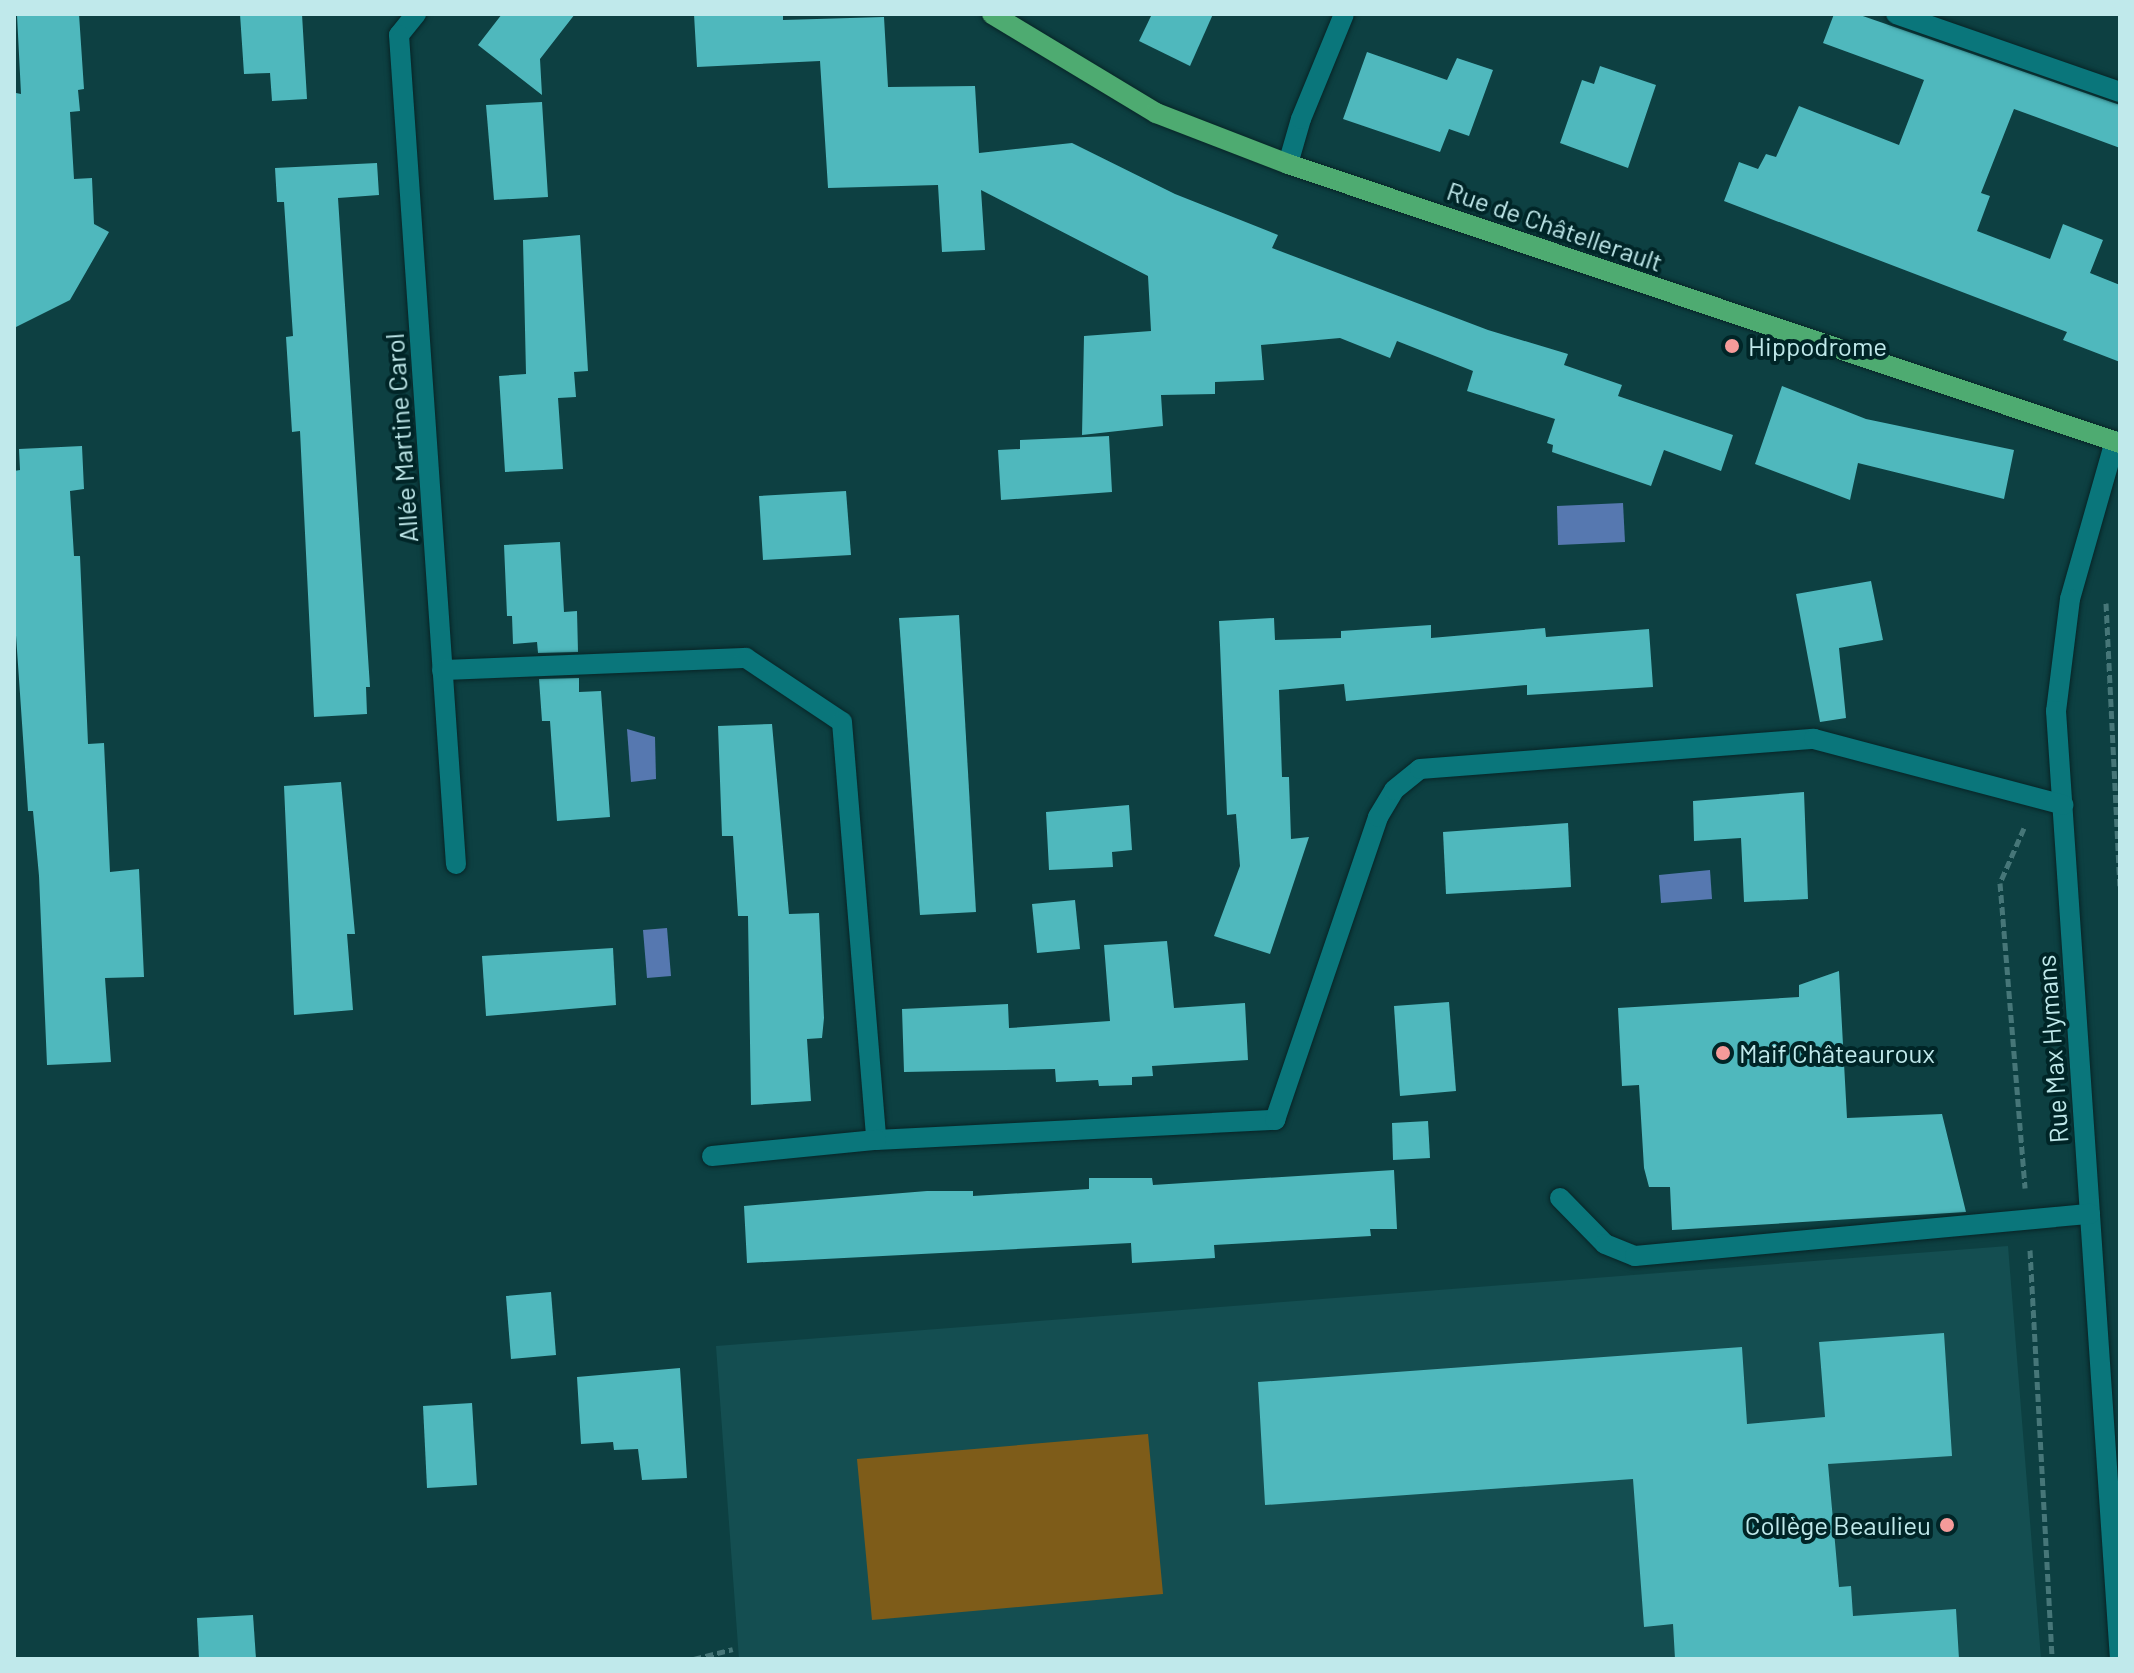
<!DOCTYPE html>
<html>
<head>
<meta charset="utf-8">
<style>
  body { margin:0 }
  #map { position:relative; width:2134px; height:1673px; overflow:hidden; background:#0d4042; font-family:Barlow,sans-serif }
  div>[style] { position:absolute }
  [style*='--x'] { left:calc(var(--x)*1px); top:calc(var(--y)*1px); width:calc(var(--w)*1px); rotate:calc(var(--a)*1deg) }
  .built>* { inset:0; background:#144e51 }
  .green>* { inset:0; background:#7e5c19 }
  .water>* { inset:0; background:#5678b0 }
  .building>* { inset:0; background:#4fb8bd }
  .path>* { height:5px; margin-top:-2.5px; transform-origin:0; background:repeating-linear-gradient(90deg,#467678 0 8px,transparent 0 12px) }
  .roads { filter:drop-shadow(0 0 2px #072426) drop-shadow(0 0 2px #072426) }
  .minor>* { height:20px; margin:-10px; padding:0 10px; transform-origin:10px; border-radius:10px; background:#0a767b }
  .major>* { height:20px; margin:-10px; padding:0 10px; transform-origin:10px; border-radius:10px; background:#4eab71 }
  .dots>* { width:22px; height:22px; translate:-50% -50%; box-sizing:border-box; border:4px solid #002527; border-radius:50% }
  span { translate:-50% -50%; white-space:nowrap; text-align:center; line-height:1.15; -webkit-text-stroke:8px #002527; paint-order:stroke }
  .street-label { font-size:26px; color:#c0e9eb }
  .poi-label { font-size:26px; color:#c0e9eb }
  .left { translate:0 -50%; text-align:left }
  .right { translate:-100% -50%; text-align:right }
  .frame { position:absolute; inset:0; border:16px solid #c0e9eb; pointer-events:none }
</style>
</head>
<body>
<div id="map">
  <div class="built">
    <i style="clip-path:polygon(2008px 1246px,2041px 1659px,739px 1659px,716px 1346px)"></i>
  </div>
  <div class="green">
    <i style="clip-path:polygon(1148px 1434px,1163px 1594px,872px 1620px,857px 1459px)"></i>
  </div>
  <div class="water">
    <i style="clip-path:polygon(1623px 503px,1625px 542px,1558px 545px,1557px 506px)"></i>
    <i style="clip-path:polygon(627px 729px,655px 737px,656px 779px,631px 782px)"></i>
    <i style="clip-path:polygon(1710px 870px,1712px 899px,1661px 903px,1659px 875px)"></i>
    <i style="clip-path:polygon(667px 928px,671px 976px,647px 978px,643px 930px)"></i>
  </div>
  <div class="building">
    <i style="clip-path:polygon(79px 14px,84px 89px,78px 90px,80px 111px,70px 112px,74px 179px,92px 178px,94px 224px,109px 232px,70px 300px,14px 328px,14px 115px,16px 93px,21px 94px,17px 15px)"></i>
    <i style="clip-path:polygon(240px 14px,302px 14px,307px 99px,272px 101px,270px 73px,244px 74px)"></i>
    <i style="clip-path:polygon(502px 14px,575px 14px,540px 59px,542px 95px,478px 45px)"></i>
    <i style="clip-path:polygon(694px 14px,783px 14px,783px 20px,884px 17px,888px 87px,975px 86px,979px 153px,1072px 143px,1175px 194px,1278px 235px,1272px 248px,1488px 330px,1568px 354px,1564px 365px,1622px 385px,1618px 396px,1733px 435px,1721px 471px,1664px 450px,1651px 486px,1552px 452px,1553px 445px,1547px 443px,1555px 419px,1467px 391px,1473px 371px,1397px 341px,1390px 358px,1340px 338px,1261px 345px,1264px 380px,1215px 382px,1215px 394px,1161px 395px,1163px 426px,1082px 435px,1084px 336px,1151px 331px,1148px 276px,981px 190px,985px 250px,942px 252px,938px 185px,828px 188px,820px 61px,697px 67px)"></i>
    <i style="clip-path:polygon(1152px 14px,1213px 14px,1190px 66px,1139px 41px)"></i>
    <i style="clip-path:polygon(1834px 14px,1857px 14px,2120px 105px,2120px 148px,2014px 109px,1981px 193px,1990px 196px,1977px 231px,2050px 259px,2063px 224px,2103px 240px,2090px 273px,2120px 285px,2120px 362px,2063px 340px,2067px 332px,1724px 201px,1739px 162px,1758px 169px,1766px 154px,1776px 157px,1799px 106px,1899px 145px,1924px 80px,1823px 43px)"></i>
    <i style="clip-path:polygon(1367px 52px,1447px 80px,1457px 58px,1493px 70px,1469px 136px,1449px 129px,1440px 152px,1343px 119px)"></i>
    <i style="clip-path:polygon(1600px 66px,1656px 85px,1628px 168px,1560px 143px,1582px 80px,1594px 84px)"></i>
    <i style="clip-path:polygon(542px 102px,548px 197px,494px 200px,486px 105px)"></i>
    <i style="clip-path:polygon(377px 163px,379px 195px,338px 198px,370px 687px,366px 687px,367px 714px,314px 717px,300px 431px,292px 432px,286px 337px,293px 336px,284px 202px,277px 202px,275px 168px)"></i>
    <i style="clip-path:polygon(580px 235px,588px 371px,574px 372px,576px 397px,558px 398px,563px 469px,505px 472px,499px 376px,526px 374px,523px 240px)"></i>
    <i style="clip-path:polygon(1782px 386px,1866px 419px,2014px 450px,2004px 499px,1858px 463px,1850px 500px,1755px 464px)"></i>
    <i style="clip-path:polygon(1109px 436px,1112px 492px,1001px 500px,998px 450px,1020px 449px,1020px 440px)"></i>
    <i style="clip-path:polygon(82px 446px,84px 489px,70px 491px,74px 556px,80px 556px,88px 744px,104px 743px,110px 872px,139px 869px,144px 977px,105px 978px,111px 1062px,47px 1065px,39px 876px,33px 811px,28px 811px,14px 606px,14px 471px,20px 470px,19px 449px)"></i>
    <i style="clip-path:polygon(846px 491px,851px 555px,763px 560px,759px 496px)"></i>
    <i style="clip-path:polygon(560px 542px,564px 612px,577px 611px,578px 652px,538px 653px,537px 642px,513px 644px,512px 616px,507px 616px,504px 545px)"></i>
    <i style="clip-path:polygon(1871px 581px,1883px 640px,1839px 648px,1846px 718px,1820px 722px,1796px 594px)"></i>
    <i style="clip-path:polygon(959px 615px,976px 912px,920px 915px,899px 618px)"></i>
    <i style="clip-path:polygon(1274px 618px,1275px 640px,1341px 638px,1341px 631px,1431px 625px,1431px 638px,1545px 628px,1546px 637px,1649px 629px,1653px 687px,1527px 695px,1527px 685px,1346px 701px,1344px 684px,1279px 690px,1282px 777px,1289px 777px,1291px 839px,1309px 837px,1270px 954px,1214px 936px,1240px 866px,1236px 814px,1227px 815px,1219px 621px)"></i>
    <i style="clip-path:polygon(579px 678px,579px 692px,601px 691px,610px 817px,557px 821px,550px 721px,542px 721px,539px 679px)"></i>
    <i style="clip-path:polygon(772px 724px,789px 914px,819px 913px,824px 1018px,822px 1038px,807px 1039px,811px 1101px,751px 1105px,748px 916px,738px 916px,733px 836px,722px 836px,718px 726px)"></i>
    <i style="clip-path:polygon(341px 782px,355px 934px,347px 934px,353px 1010px,294px 1015px,284px 786px)"></i>
    <i style="clip-path:polygon(1804px 792px,1808px 899px,1744px 902px,1741px 838px,1694px 841px,1693px 801px)"></i>
    <i style="clip-path:polygon(1129px 805px,1132px 850px,1112px 852px,1113px 867px,1049px 870px,1046px 812px)"></i>
    <i style="clip-path:polygon(1568px 823px,1571px 887px,1446px 894px,1443px 832px)"></i>
    <i style="clip-path:polygon(1075px 900px,1080px 949px,1037px 953px,1032px 904px)"></i>
    <i style="clip-path:polygon(1167px 941px,1174px 1008px,1245px 1003px,1248px 1060px,1152px 1066px,1153px 1076px,1132px 1077px,1132px 1085px,1099px 1086px,1098px 1080px,1056px 1082px,1055px 1069px,904px 1072px,902px 1009px,1008px 1004px,1009px 1028px,1110px 1021px,1104px 945px)"></i>
    <i style="clip-path:polygon(613px 948px,616px 1005px,486px 1016px,482px 956px)"></i>
    <i style="clip-path:polygon(1839px 971px,1847px 1118px,1942px 1114px,1966px 1212px,1672px 1230px,1670px 1187px,1649px 1187px,1644px 1168px,1639px 1085px,1622px 1086px,1618px 1008px,1799px 997px,1799px 985px)"></i>
    <i style="clip-path:polygon(1449px 1002px,1456px 1091px,1400px 1096px,1394px 1006px)"></i>
    <i style="clip-path:polygon(1428px 1121px,1430px 1158px,1393px 1160px,1392px 1123px)"></i>
    <i style="clip-path:polygon(1394px 1170px,1397px 1229px,1370px 1229px,1371px 1236px,1214px 1245px,1215px 1258px,1132px 1263px,1131px 1243px,747px 1263px,744px 1206px,927px 1191px,973px 1191px,973px 1196px,1089px 1189px,1089px 1178px,1152px 1178px,1153px 1185px)"></i>
    <i style="clip-path:polygon(551px 1292px,556px 1355px,511px 1359px,506px 1296px)"></i>
    <i style="clip-path:polygon(1944px 1333px,1952px 1456px,1828px 1464px,1839px 1587px,1851px 1586px,1853px 1616px,1956px 1609px,1959px 1659px,1675px 1659px,1673px 1624px,1644px 1627px,1633px 1479px,1265px 1505px,1258px 1382px,1742px 1347px,1747px 1424px,1825px 1417px,1819px 1342px)"></i>
    <i style="clip-path:polygon(680px 1368px,687px 1478px,642px 1480px,638px 1449px,614px 1450px,613px 1442px,581px 1444px,577px 1377px)"></i>
    <i style="clip-path:polygon(472px 1403px,477px 1485px,427px 1488px,423px 1406px)"></i>
    <i style="clip-path:polygon(253px 1615px,256px 1659px,199px 1659px,197px 1618px)"></i>
  </div>
  <div class="path">
    <i style="--x:2106;--y:603;--w:283;--a:87.2"></i>
    <i style="--x:2024;--y:828;--w:60;--a:113.6"></i>
    <i style="--x:2000;--y:883;--w:306;--a:85.3"></i>
    <i style="--x:2030;--y:1250;--w:410;--a:86.9"></i>
    <i style="--x:694;--y:1659;--w:40;--a:-14.4"></i>
  </div>
  <div class="roads">
    <div class="minor">
      <i style="--x:416;--y:14;--w:27;--a:129"></i>
      <i style="--x:399;--y:35;--w:831;--a:86.07"></i>
      <i style="--x:1896;--y:14;--w:237;--a:19.2"></i>
      <i style="--x:1288;--y:164;--w:47;--a:-73.9"></i>
      <i style="--x:1301;--y:119;--w:113;--a:-67.7"></i>
      <i style="--x:2115;--y:441;--w:164;--a:105.9"></i>
      <i style="--x:2070;--y:599;--w:113;--a:97.1"></i>
      <i style="--x:2056;--y:711;--w:950;--a:86.14"></i>
      <i style="--x:442;--y:670;--w:304;--a:-2.3"></i>
      <i style="--x:746;--y:658;--w:115;--a:33.7"></i>
      <i style="--x:842;--y:722;--w:419;--a:85.3"></i>
      <i style="--x:876;--y:1140;--w:400;--a:-2.9"></i>
      <i style="--x:1275;--y:1120;--w:320;--a:-71.2"></i>
      <i style="--x:1378;--y:817;--w:31;--a:-59"></i>
      <i style="--x:1394;--y:790;--w:33;--a:-39"></i>
      <i style="--x:1420;--y:769;--w:395;--a:-4.4"></i>
      <i style="--x:1814;--y:739;--w:258;--a:14.8"></i>
      <i style="--x:712;--y:1156;--w:165;--a:-5.6"></i>
      <i style="--x:1560;--y:1198;--w:64;--a:45.6"></i>
      <i style="--x:1605;--y:1244;--w:32;--a:22"></i>
      <i style="--x:1635;--y:1256;--w:457;--a:-5.3"></i>
    </div>
    <div class="major">
      <i style="--x:992;--y:14;--w:192;--a:31.1"></i>
      <i style="--x:1156;--y:113;--w:142;--a:21.1"></i>
      <i style="--x:1288;--y:164;--w:878;--a:18.54"></i>
    </div>
  </div>
  <div class="dots">
    <i style="left:1732px;top:346px;background:#f59b9a"></i>
    <i style="left:1723px;top:1053px;background:#f59b9a"></i>
    <i style="left:1947px;top:1525px;background:#f59b9a"></i>
  </div>
  <div class="street-label">
    <span style="left:1555px;top:226px;rotate:19deg">Rue de Châtellerault</span>
    <span style="left:401px;top:438px;rotate:-94deg">Allée Martine Carol</span>
    <span style="left:2052px;top:1049px;rotate:-94deg">Rue Max Hymans</span>
  </div>
  <div class="poi-label">
    <span class="left" style="left:1748px;top:346px">Hippodrome</span>
    <span class="left" style="left:1739px;top:1053px">Maif Châteauroux</span>
    <span class="right" style="left:1931px;top:1525px">Collège Beaulieu</span>
  </div>
  <div class="frame"></div>
</div>
</body>
</html>
